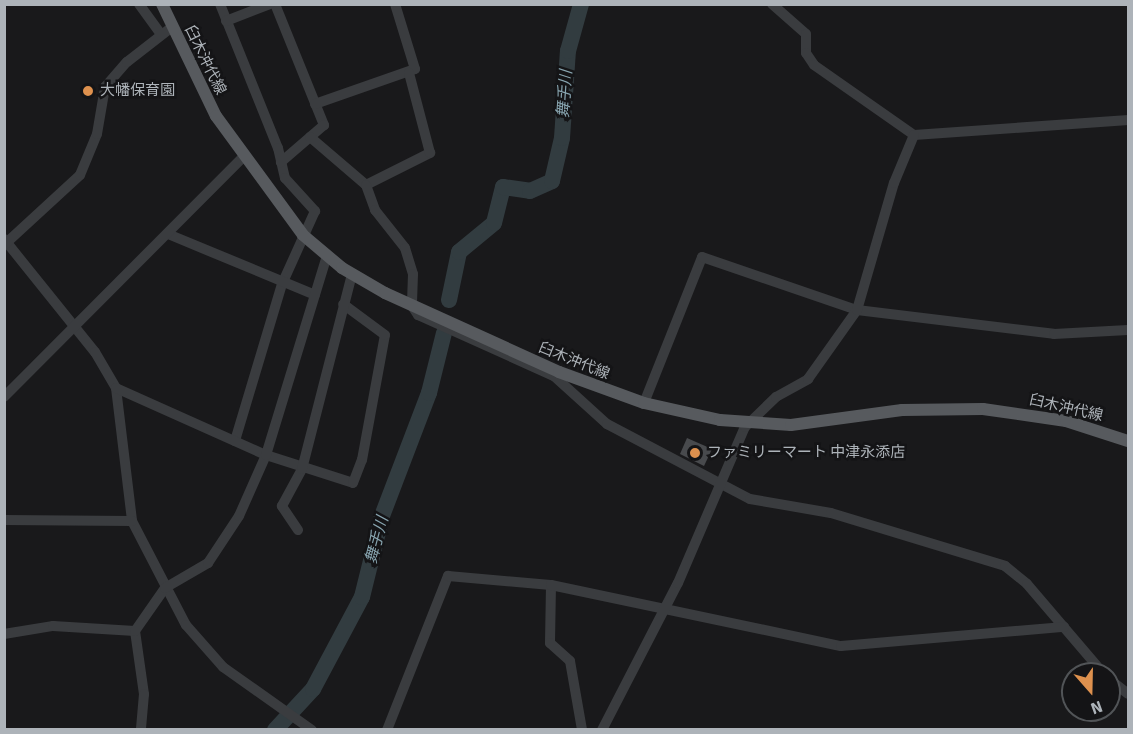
<!DOCTYPE html>
<html>
<head>
<meta charset="utf-8">
<style>
  body { margin:0 }
  #map { position:relative; width:1133px; height:734px; overflow:hidden; background:#19191b; font-family:Signika,"Noto Sans JP",sans-serif }
  div>[style] { position:absolute }
  [style*='--x'] { left:calc(var(--x)*1px); top:calc(var(--y)*1px); width:calc(var(--w)*1px); rotate:calc(var(--a)*1deg) }
  .river>* { height:16px; margin:-8px; padding:0 8px; transform-origin:8px; border-radius:8px; background:#323c40 }
  .building>* { inset:0; background:#484a4d }
  .minor>* { height:10px; margin:-5px; padding:0 5px; transform-origin:5px; border-radius:5px; background:#3a3c3f }
  .major>* { height:12px; margin:-6px; padding:0 6px; transform-origin:6px; border-radius:6px; background:#575a5e }
  .dots>* { width:16px; height:16px; translate:-50% -50%; box-sizing:border-box; border:3px solid #141416; border-radius:50% }
  span { translate:-50% -50%; white-space:nowrap; text-align:center; line-height:1.15; -webkit-text-stroke:5px #141416; paint-order:stroke }
  .street-label { font-size:15px; color:#adb3b9 }
  .poi-label { font-size:15px; color:#adb3b9 }
  .left { translate:0 -50%; text-align:left }
  .water-label { font-size:16px; color:#88a5b0; font-style:italic }
  .frame { position:absolute; inset:0; border:6px solid #adb3b9; pointer-events:none }
  .north { position:absolute; left:1061px; top:662px; width:60px; height:60px; box-sizing:border-box; background:#141416; border:2px solid #515457; border-radius:50%; rotate:160deg; font-size:16px; font-weight:700; line-height:24px; text-align:center; color:#adb3b9 }
  .north::after { content:''; display:block; margin:auto; width:21px; height:27px; background:#de914e; clip-path:polygon(50% 0,100% 100%,50% 72%,0 100%) }
</style>
</head>
<body>
<div id="map">
  <div class="river">
    <i style="--x:449;--y:300;--w:49;--a:-78.2"></i>
    <i style="--x:459;--y:252;--w:45;--a:-39.6"></i>
    <i style="--x:494;--y:223;--w:37;--a:-76"></i>
    <i style="--x:503;--y:187;--w:27;--a:8"></i>
    <i style="--x:530;--y:191;--w:24;--a:-24"></i>
    <i style="--x:552;--y:181;--w:44;--a:-76.9"></i>
    <i style="--x:562;--y:138;--w:87;--a:-86.1"></i>
    <i style="--x:568;--y:51;--w:49;--a:-74.5"></i>
    <i style="--x:275;--y:730;--w:56;--a:-47.2"></i>
    <i style="--x:313;--y:689;--w:104;--a:-62"></i>
    <i style="--x:362;--y:597;--w:83;--a:-76.1"></i>
    <i style="--x:382;--y:516;--w:132;--a:-69.1"></i>
    <i style="--x:429;--y:393;--w:62;--a:-76"></i>
  </div>
  <div class="building">
    <i style="clip-path:polygon(687px 438px,712px 449px,704px 466px,680px 454px)"></i>
  </div>
  <div class="minor">
    <i style="--x:139;--y:4;--w:34;--a:54"></i>
    <i style="--x:220;--y:4;--w:155;--a:68.1"></i>
    <i style="--x:278;--y:148;--w:31;--a:77"></i>
    <i style="--x:285;--y:178;--w:45;--a:47.7"></i>
    <i style="--x:315;--y:211;--w:80;--a:114.3"></i>
    <i style="--x:282;--y:284;--w:164;--a:106.7"></i>
    <i style="--x:275;--y:4;--w:131;--a:68"></i>
    <i style="--x:324;--y:125;--w:57;--a:139.3"></i>
    <i style="--x:772;--y:4;--w:45;--a:41.4"></i>
    <i style="--x:806;--y:34;--w:19;--a:90"></i>
    <i style="--x:806;--y:53;--w:14;--a:56"></i>
    <i style="--x:814;--y:65;--w:122;--a:35"></i>
    <i style="--x:914;--y:135;--w:215;--a:-4"></i>
    <i style="--x:226;--y:21;--w:47;--a:-21.1"></i>
    <i style="--x:315;--y:104;--w:106;--a:-19.3"></i>
    <i style="--x:415;--y:69;--w:68;--a:-107.1"></i>
    <i style="--x:310;--y:137;--w:74;--a:40.6"></i>
    <i style="--x:366;--y:185;--w:72;--a:-26.6"></i>
    <i style="--x:430;--y:153;--w:83;--a:-104.7"></i>
    <i style="--x:366;--y:185;--w:27;--a:70"></i>
    <i style="--x:375;--y:210;--w:48;--a:51.7"></i>
    <i style="--x:405;--y:248;--w:27;--a:73"></i>
    <i style="--x:413;--y:274;--w:32;--a:92"></i>
    <i style="--x:412;--y:306;--w:11;--a:56"></i>
    <i style="--x:418;--y:315;--w:149;--a:24.2"></i>
    <i style="--x:554;--y:376;--w:72;--a:42.2"></i>
    <i style="--x:607;--y:424;--w:161;--a:27.7"></i>
    <i style="--x:750;--y:499;--w:82;--a:9.8"></i>
    <i style="--x:831;--y:513;--w:182;--a:16.9"></i>
    <i style="--x:1005;--y:566;--w:28;--a:39"></i>
    <i style="--x:1027;--y:584;--w:118;--a:49.5"></i>
    <i style="--x:168;--y:234;--w:159;--a:22.5"></i>
    <i style="--x:4;--y:239;--w:145;--a:51.2"></i>
    <i style="--x:95;--y:352;--w:42;--a:59.7"></i>
    <i style="--x:116;--y:388;--w:134;--a:83.1"></i>
    <i style="--x:132;--y:521;--w:117;--a:62.6"></i>
    <i style="--x:186;--y:625;--w:56;--a:48.6"></i>
    <i style="--x:223;--y:667;--w:109;--a:35.3"></i>
    <i style="--x:4;--y:245;--w:103;--a:-42.6"></i>
    <i style="--x:80;--y:175;--w:44;--a:-67.5"></i>
    <i style="--x:97;--y:134;--w:48;--a:-80.3"></i>
    <i style="--x:105;--y:87;--w:33;--a:-49"></i>
    <i style="--x:127;--y:62;--w:57;--a:-37.9"></i>
    <i style="--x:116;--y:388;--w:164;--a:24.1"></i>
    <i style="--x:266;--y:455;--w:91;--a:17.8"></i>
    <i style="--x:353;--y:483;--w:25;--a:-69"></i>
    <i style="--x:362;--y:460;--w:127;--a:-79.6"></i>
    <i style="--x:385;--y:335;--w:52;--a:-143.6"></i>
    <i style="--x:4;--y:397;--w:339;--a:-45.1"></i>
    <i style="--x:644;--y:403;--w:157;--a:-68.3"></i>
    <i style="--x:702;--y:257;--w:164;--a:18.9"></i>
    <i style="--x:857;--y:310;--w:198;--a:6.9"></i>
    <i style="--x:1054;--y:334;--w:74;--a:-3.1"></i>
    <i style="--x:4;--y:520;--w:128;--a:0.4"></i>
    <i style="--x:298;--y:530;--w:29;--a:-124"></i>
    <i style="--x:282;--y:506;--w:42;--a:-61.6"></i>
    <i style="--x:302;--y:469;--w:201;--a:-75.6"></i>
    <i style="--x:551;--y:585;--w:58;--a:91"></i>
    <i style="--x:550;--y:643;--w:27;--a:42"></i>
    <i style="--x:570;--y:661;--w:70;--a:80.1"></i>
    <i style="--x:135;--y:631;--w:64;--a:81.9"></i>
    <i style="--x:144;--y:694;--w:36;--a:95"></i>
    <i style="--x:4;--y:634;--w:50;--a:-9.3"></i>
    <i style="--x:53;--y:626;--w:82;--a:3.5"></i>
    <i style="--x:135;--y:631;--w:52;--a:-55.1"></i>
    <i style="--x:165;--y:588;--w:50;--a:-30.2"></i>
    <i style="--x:208;--y:563;--w:56;--a:-56.6"></i>
    <i style="--x:239;--y:516;--w:67;--a:-66.1"></i>
    <i style="--x:266;--y:455;--w:208;--a:-73"></i>
    <i style="--x:1109;--y:679;--w:24;--a:38"></i>
    <i style="--x:387;--y:730;--w:166;--a:-68.4"></i>
    <i style="--x:448;--y:576;--w:103;--a:5"></i>
    <i style="--x:551;--y:585;--w:296;--a:11.9"></i>
    <i style="--x:841;--y:646;--w:224;--a:-4.9"></i>
    <i style="--x:602;--y:730;--w:165;--a:-62.7"></i>
    <i style="--x:678;--y:583;--w:170;--a:-66.8"></i>
    <i style="--x:745;--y:427;--w:43;--a:-44.1"></i>
    <i style="--x:776;--y:397;--w:37;--a:-29"></i>
    <i style="--x:808;--y:379;--w:85;--a:-54.6"></i>
    <i style="--x:857;--y:310;--w:132;--a:-73.8"></i>
    <i style="--x:894;--y:183;--w:52;--a:-67.4"></i>
  </div>
  <div class="major">
    <i style="--x:162;--y:4;--w:124;--a:64.3"></i>
    <i style="--x:216;--y:116;--w:147;--a:53.8"></i>
    <i style="--x:303;--y:235;--w:51;--a:40.2"></i>
    <i style="--x:342;--y:268;--w:50;--a:30.2"></i>
    <i style="--x:385;--y:293;--w:191;--a:24.4"></i>
    <i style="--x:559;--y:372;--w:90;--a:20"></i>
    <i style="--x:644;--y:403;--w:78;--a:12.6"></i>
    <i style="--x:720;--y:420;--w:71;--a:4"></i>
    <i style="--x:791;--y:425;--w:112;--a:-7.7"></i>
    <i style="--x:902;--y:410;--w:81;--a:-0.7"></i>
    <i style="--x:983;--y:409;--w:84;--a:8.2"></i>
    <i style="--x:1066;--y:421;--w:65;--a:17.9"></i>
  </div>
  <div class="dots">
    <i style="left:88px;top:91px;background:#de914e"></i>
    <i style="left:695px;top:453px;background:#de914e"></i>
  </div>
  <div class="street-label">
    <span style="left:205px;top:60px;rotate:64deg">臼木沖代線</span>
    <span style="left:574px;top:361px;rotate:22deg">臼木沖代線</span>
    <span style="left:1066px;top:408px;rotate:13deg">臼木沖代線</span>
  </div>
  <div class="poi-label">
    <span class="left" style="left:100px;top:91px">大幡保育園</span>
    <span class="left" style="left:707px;top:453px">ファミリーマート 中津永添店</span>
  </div>
  <div class="water-label">
    <span style="left:565px;top:94px;rotate:-86deg">舞手川</span>
    <span style="left:377px;top:540px;rotate:-75deg">舞手川</span>
  </div>
  <div class="frame"></div>
  <div class="north">N</div>
</div>
</body>
</html>
